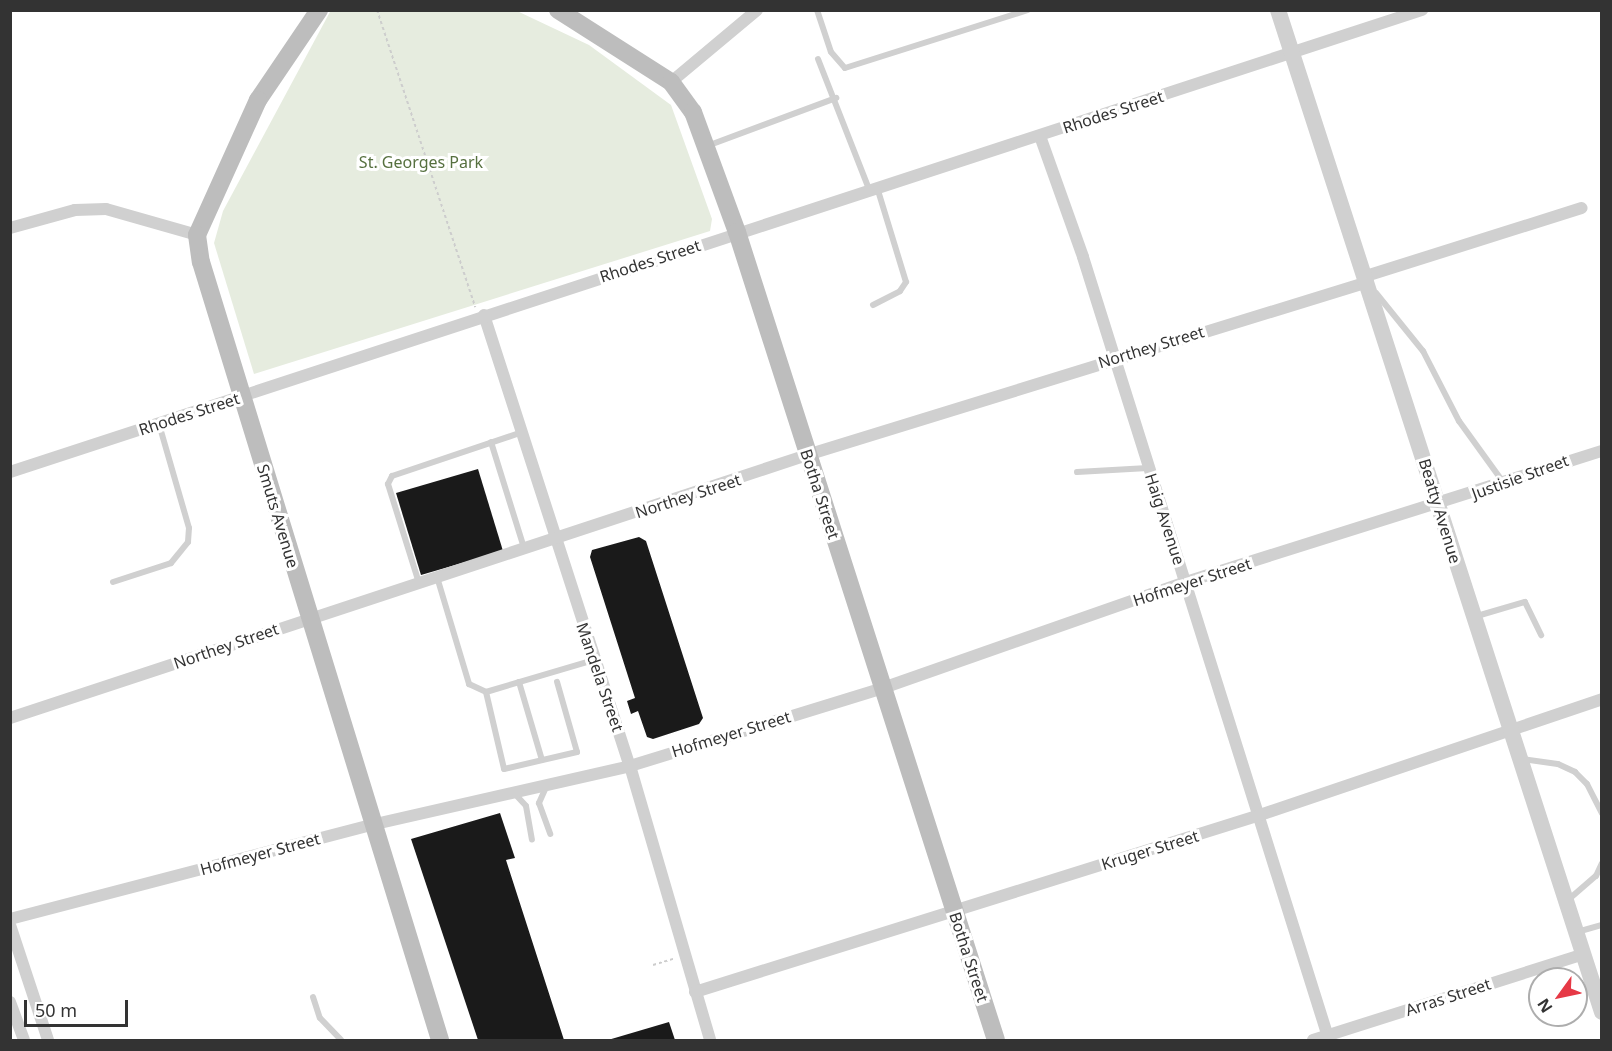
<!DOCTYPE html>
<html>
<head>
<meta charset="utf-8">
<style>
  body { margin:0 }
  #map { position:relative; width:1612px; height:1051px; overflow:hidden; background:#fff; font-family:"Noto Sans",sans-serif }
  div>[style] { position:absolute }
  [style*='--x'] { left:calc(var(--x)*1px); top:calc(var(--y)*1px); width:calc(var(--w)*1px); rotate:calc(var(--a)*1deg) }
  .green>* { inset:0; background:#e6ecdf }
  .building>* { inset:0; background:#1a1a1a }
  .path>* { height:2px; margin-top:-1px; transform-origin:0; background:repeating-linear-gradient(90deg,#cdcdcd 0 3px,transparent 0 6px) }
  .service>* { height:6px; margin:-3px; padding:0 3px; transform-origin:3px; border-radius:3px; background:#d0d0d0 }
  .minor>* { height:12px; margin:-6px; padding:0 6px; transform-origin:6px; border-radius:6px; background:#d0d0d0 }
  .tertiary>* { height:16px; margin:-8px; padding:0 8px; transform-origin:8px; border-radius:8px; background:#d0d0d0 }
  .secondary>* { height:18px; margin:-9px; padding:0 9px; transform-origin:9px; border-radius:9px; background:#bdbdbd }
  span { translate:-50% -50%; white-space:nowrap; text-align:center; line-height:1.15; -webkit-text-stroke:6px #fff; paint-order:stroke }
  .street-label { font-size:16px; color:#333 }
  .park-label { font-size:16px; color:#56703f }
  .frame { position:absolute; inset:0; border:12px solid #333; pointer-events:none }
  .north { position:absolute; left:1528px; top:967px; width:60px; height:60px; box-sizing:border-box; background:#fff; border:2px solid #adadad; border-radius:50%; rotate:237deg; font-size:16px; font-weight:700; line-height:24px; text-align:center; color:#333 }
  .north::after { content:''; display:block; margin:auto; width:21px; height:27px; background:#e63946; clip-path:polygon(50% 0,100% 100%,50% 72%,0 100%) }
  .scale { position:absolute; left:24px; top:1000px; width:104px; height:27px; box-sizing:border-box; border:3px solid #333; border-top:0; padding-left:8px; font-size:18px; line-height:21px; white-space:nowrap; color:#333; -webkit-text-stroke:4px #fff; paint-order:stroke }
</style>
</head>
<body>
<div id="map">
  <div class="green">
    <i style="clip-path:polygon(331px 10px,517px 11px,589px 45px,671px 105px,712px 219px,710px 231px,254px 374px,214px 243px,223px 211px)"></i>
  </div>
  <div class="building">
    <i style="clip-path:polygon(478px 469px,503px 551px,421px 575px,396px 493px)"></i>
    <i style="clip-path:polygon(639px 537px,646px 541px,703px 718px,699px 724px,653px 739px,647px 737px,638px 711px,631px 714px,627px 701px,635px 698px,590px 557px,592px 550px)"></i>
    <i style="clip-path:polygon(500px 813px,515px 858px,506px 860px,564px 1040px,478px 1040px,411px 839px)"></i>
    <i style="clip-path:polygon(669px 1022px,675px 1040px,608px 1040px)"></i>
  </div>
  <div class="path">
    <i style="--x:377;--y:10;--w:313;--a:71.7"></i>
    <i style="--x:653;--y:965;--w:21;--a:-17"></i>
  </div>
  <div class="service">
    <i style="--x:817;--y:10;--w:44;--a:71.6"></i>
    <i style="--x:831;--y:52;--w:21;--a:49"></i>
    <i style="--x:845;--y:68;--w:192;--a:-17.6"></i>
    <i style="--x:818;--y:59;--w:140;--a:68.6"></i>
    <i style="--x:707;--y:146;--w:138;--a:-20.4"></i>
    <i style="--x:1376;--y:293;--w:75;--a:51"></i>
    <i style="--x:1423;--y:351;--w:79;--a:62.8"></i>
    <i style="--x:1459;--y:421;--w:75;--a:54.2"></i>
    <i style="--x:873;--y:305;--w:30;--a:-27"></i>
    <i style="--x:900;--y:291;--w:11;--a:-56"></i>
    <i style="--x:906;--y:282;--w:99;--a:-107"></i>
    <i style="--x:491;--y:442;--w:111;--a:72.7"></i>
    <i style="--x:1077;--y:472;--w:71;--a:-3.2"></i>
    <i style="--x:437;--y:577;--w:112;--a:73.3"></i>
    <i style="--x:469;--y:684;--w:19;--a:25"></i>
    <i style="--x:486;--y:692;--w:79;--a:76.8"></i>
    <i style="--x:504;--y:769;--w:75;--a:-13.1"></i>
    <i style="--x:577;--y:752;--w:73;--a:-105.9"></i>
    <i style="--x:113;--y:582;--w:61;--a:-18.1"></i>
    <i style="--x:171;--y:563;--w:27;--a:-51"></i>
    <i style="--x:188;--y:542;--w:14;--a:-86"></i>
    <i style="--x:189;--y:528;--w:108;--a:-106.1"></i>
    <i style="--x:419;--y:583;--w:104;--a:-107.4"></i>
    <i style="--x:388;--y:484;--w:9;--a:-63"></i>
    <i style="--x:392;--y:476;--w:135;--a:-18.6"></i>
    <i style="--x:1477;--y:616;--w:50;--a:-16.3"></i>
    <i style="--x:1525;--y:602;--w:37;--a:64"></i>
    <i style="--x:519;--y:682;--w:81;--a:73.6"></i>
    <i style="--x:486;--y:692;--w:113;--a:-16.5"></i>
    <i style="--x:1522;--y:759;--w:36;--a:8"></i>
    <i style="--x:1558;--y:764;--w:19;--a:25"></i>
    <i style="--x:1575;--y:772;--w:17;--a:45"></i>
    <i style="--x:1587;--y:784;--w:33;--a:63"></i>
    <i style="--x:547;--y:785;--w:20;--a:114"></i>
    <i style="--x:539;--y:803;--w:33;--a:70"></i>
    <i style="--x:515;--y:794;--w:16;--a:47"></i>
    <i style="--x:526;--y:806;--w:34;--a:80"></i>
    <i style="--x:1568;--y:900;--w:37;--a:-41"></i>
    <i style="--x:1596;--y:876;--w:14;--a:-65"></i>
    <i style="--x:1577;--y:932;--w:26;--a:-16"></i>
    <i style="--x:313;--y:997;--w:22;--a:72"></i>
    <i style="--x:320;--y:1018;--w:30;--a:46"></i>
  </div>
  <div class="minor">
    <i style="--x:671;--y:82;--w:112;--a:-39.9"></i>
    <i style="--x:1040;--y:136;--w:128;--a:70.4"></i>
    <i style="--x:1083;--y:257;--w:821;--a:72.56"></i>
    <i style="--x:10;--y:228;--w:67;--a:-15.5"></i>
    <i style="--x:75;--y:210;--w:31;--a:-2"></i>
    <i style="--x:106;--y:209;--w:95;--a:15.9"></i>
    <i style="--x:1366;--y:276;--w:226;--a:-17.5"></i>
    <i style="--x:484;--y:315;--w:474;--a:72.1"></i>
    <i style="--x:630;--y:766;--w:285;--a:73.7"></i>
    <i style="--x:10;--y:472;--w:1486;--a:-18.12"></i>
    <i style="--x:10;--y:718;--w:839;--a:-18.26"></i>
    <i style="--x:807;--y:455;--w:587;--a:-17.14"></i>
    <i style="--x:10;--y:919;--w:373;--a:-14.6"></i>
    <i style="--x:371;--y:825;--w:266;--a:-12.8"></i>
    <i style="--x:630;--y:766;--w:265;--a:-17.1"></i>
    <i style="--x:883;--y:688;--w:321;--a:-19.3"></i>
    <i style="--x:1186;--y:582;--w:436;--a:-17.5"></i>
    <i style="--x:10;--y:925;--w:121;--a:71.7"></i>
    <i style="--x:695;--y:992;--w:592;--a:-17.39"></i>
    <i style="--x:1260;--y:815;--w:361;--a:-18.7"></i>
    <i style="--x:10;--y:1002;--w:40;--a:69.8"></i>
    <i style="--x:1313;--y:1040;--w:284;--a:-17.6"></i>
  </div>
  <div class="tertiary">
    <i style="--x:1278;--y:10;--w:1053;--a:72.08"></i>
  </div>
  <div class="secondary">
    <i style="--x:319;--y:10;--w:109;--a:124.1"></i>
    <i style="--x:258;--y:100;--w:148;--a:114.3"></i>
    <i style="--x:197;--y:235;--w:27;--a:82"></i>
    <i style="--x:201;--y:262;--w:814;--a:72.92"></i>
    <i style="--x:558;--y:10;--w:134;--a:32.5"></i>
    <i style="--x:671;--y:82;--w:37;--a:54"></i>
    <i style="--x:693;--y:112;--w:128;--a:69.9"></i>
    <i style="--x:737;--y:232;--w:848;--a:72.23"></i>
  </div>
  <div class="street-label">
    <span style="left:1113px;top:112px;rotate:-18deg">Rhodes Street</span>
    <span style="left:650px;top:261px;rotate:-18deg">Rhodes Street</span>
    <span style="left:1151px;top:347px;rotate:-17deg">Northey Street</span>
    <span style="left:189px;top:414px;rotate:-18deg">Rhodes Street</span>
    <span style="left:1520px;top:477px;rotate:-20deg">Justisie Street</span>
    <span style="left:820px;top:494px;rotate:72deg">Botha Street</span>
    <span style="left:688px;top:496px;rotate:-18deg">Northey Street</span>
    <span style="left:1440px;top:511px;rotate:73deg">Beatty Avenue</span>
    <span style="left:278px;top:516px;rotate:73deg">Smuts Avenue</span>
    <span style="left:1165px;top:519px;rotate:72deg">Haig Avenue</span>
    <span style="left:1192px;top:582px;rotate:-18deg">Hofmeyer Street</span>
    <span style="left:226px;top:646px;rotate:-19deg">Northey Street</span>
    <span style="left:600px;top:677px;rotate:71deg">Mandela Street</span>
    <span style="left:731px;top:734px;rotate:-17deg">Hofmeyer Street</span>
    <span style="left:1150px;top:850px;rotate:-17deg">Kruger Street</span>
    <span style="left:260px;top:854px;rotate:-15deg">Hofmeyer Street</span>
    <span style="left:969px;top:957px;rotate:72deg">Botha Street</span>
    <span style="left:1448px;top:997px;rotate:-18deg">Arras Street</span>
  </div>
  <div class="park-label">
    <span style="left:421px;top:162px">St. Georges Park</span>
  </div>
  <div class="frame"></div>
  <div class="north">N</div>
  <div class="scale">50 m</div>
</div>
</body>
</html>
